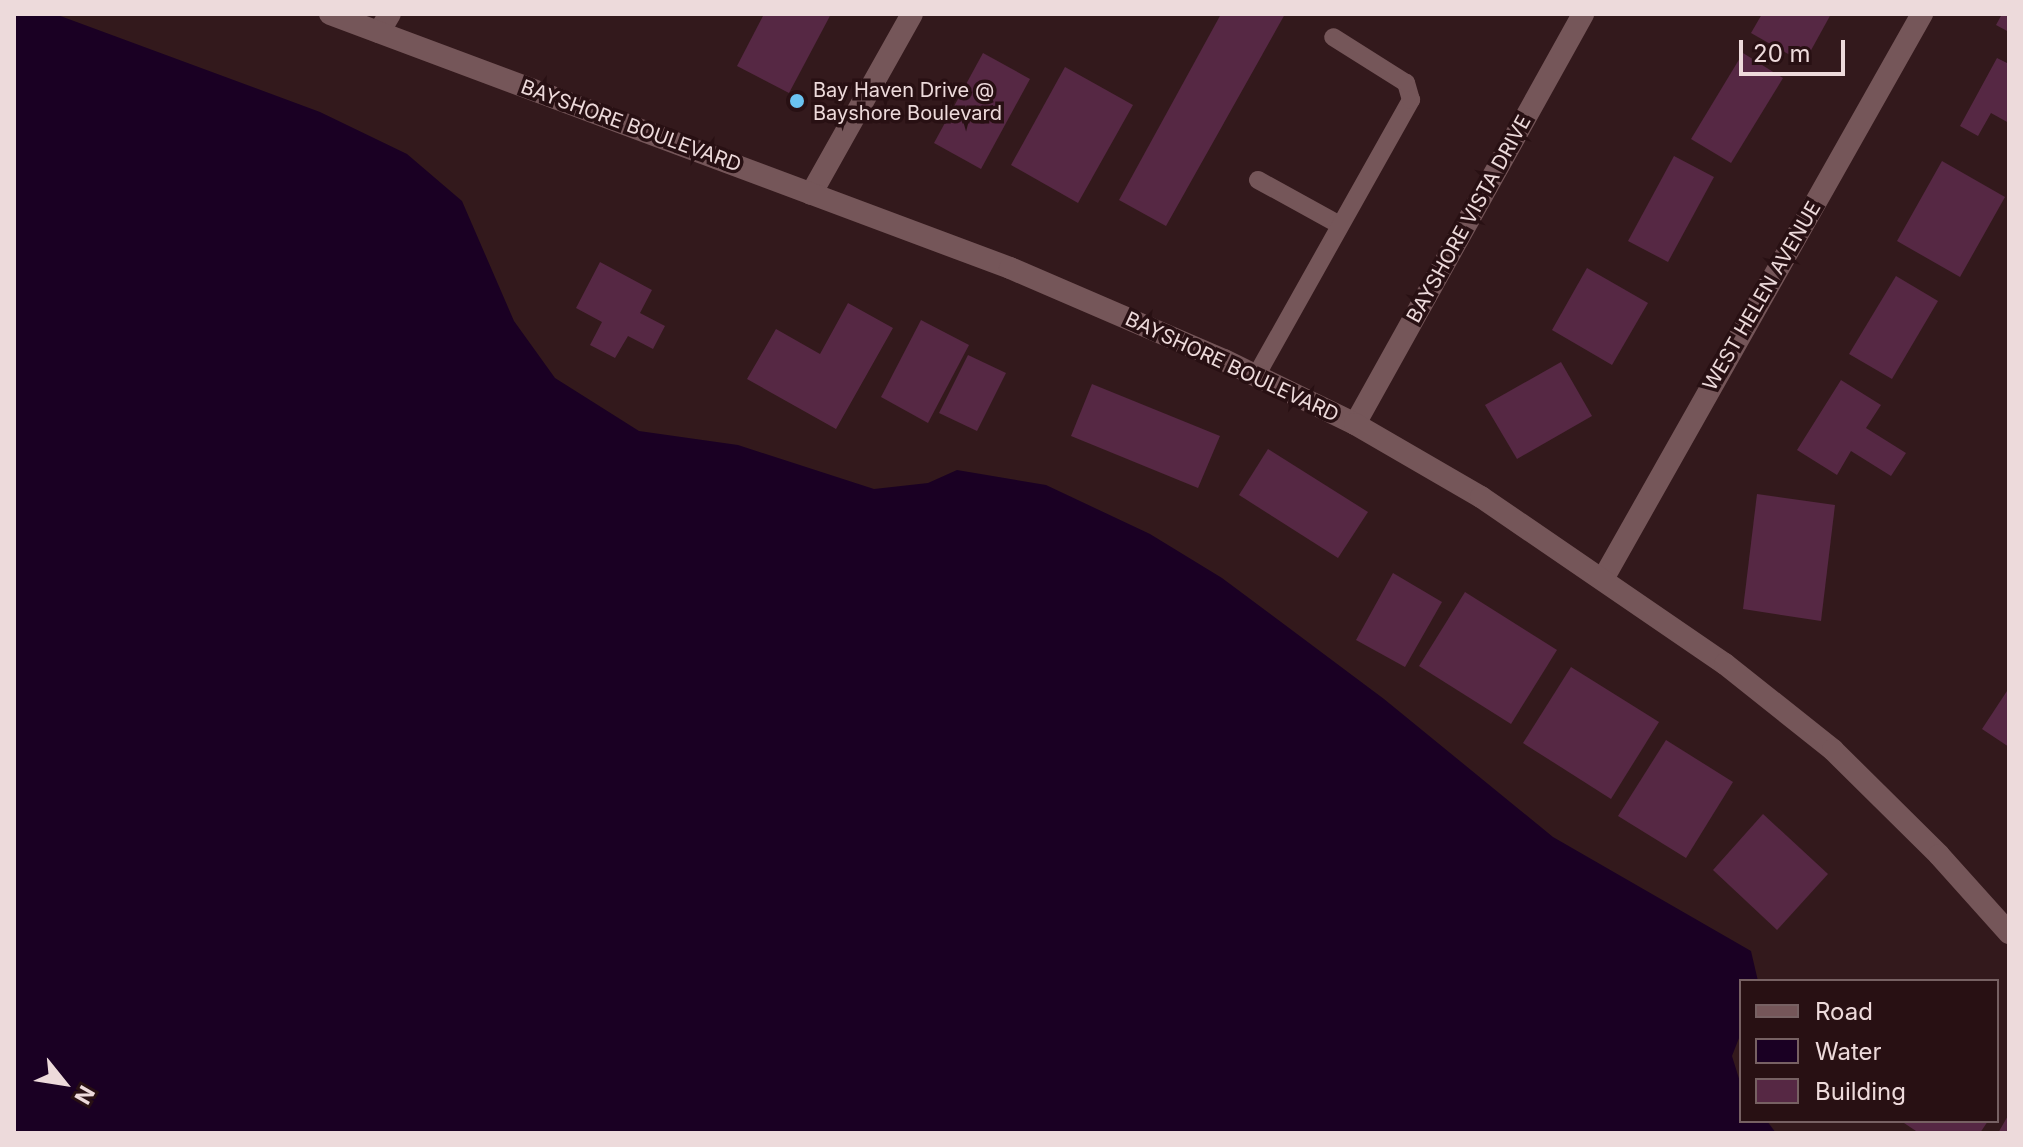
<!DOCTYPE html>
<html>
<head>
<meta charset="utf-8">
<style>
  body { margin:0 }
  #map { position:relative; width:2023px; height:1147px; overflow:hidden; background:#33191c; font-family:Inter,sans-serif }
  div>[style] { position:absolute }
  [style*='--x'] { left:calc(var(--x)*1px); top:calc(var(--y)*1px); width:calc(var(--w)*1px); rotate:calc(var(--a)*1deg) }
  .water>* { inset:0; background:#1a0023 }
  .building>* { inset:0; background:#562844 }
  .service>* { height:18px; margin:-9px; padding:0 9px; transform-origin:9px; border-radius:9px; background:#755659 }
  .minor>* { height:22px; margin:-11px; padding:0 11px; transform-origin:11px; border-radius:11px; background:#755659 }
  .tertiary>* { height:22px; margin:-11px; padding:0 11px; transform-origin:11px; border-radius:11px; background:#755659 }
  .dots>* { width:22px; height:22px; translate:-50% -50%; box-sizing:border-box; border:4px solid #281013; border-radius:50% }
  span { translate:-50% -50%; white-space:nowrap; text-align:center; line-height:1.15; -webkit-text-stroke:7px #281013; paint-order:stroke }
  .poi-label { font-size:20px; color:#eddadb }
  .left { translate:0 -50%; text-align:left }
  .street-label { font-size:20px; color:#eddadb }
  .frame { position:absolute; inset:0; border:16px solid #eddadb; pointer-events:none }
  .legend { position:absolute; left:1739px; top:979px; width:260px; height:144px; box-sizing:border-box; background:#281013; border:2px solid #776163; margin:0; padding:10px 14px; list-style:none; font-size:24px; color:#eddadb }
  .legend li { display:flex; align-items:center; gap:16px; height:40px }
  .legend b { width:40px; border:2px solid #776163 }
  .north { position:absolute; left:24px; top:1043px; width:80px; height:80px; -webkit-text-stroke:6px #281013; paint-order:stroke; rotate:120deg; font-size:22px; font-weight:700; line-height:32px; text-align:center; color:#eddadb }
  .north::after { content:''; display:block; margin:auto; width:28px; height:36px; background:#eddadb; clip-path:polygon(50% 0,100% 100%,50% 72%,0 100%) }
  .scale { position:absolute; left:1739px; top:40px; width:106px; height:36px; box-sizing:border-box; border:4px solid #eddadb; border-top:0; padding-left:10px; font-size:24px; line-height:28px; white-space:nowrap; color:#eddadb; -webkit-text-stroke:6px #281013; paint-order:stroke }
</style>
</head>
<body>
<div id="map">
  <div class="water">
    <i style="clip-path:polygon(14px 14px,55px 14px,320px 112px,407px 154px,462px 201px,514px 321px,555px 378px,639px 431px,738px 445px,874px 489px,928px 483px,957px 470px,1046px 485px,1150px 534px,1222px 578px,1384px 699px,1553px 837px,1751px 951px,1758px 981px,1741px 981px,1741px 1033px,1732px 1056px,1741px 1085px,1741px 1121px,1767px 1121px,1776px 1133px,14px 1133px)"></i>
  </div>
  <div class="building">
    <i style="clip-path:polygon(764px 14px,831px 14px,789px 93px,737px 66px)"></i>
    <i style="clip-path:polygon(1221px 14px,1285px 14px,1166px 226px,1119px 200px)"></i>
    <i style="clip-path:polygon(1762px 14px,1831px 14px,1804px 63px,1751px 33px)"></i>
    <i style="clip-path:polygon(2002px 14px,2009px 14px,2009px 32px,1996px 25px)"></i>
    <i style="clip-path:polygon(983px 53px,1030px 79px,981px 169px,934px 143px)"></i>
    <i style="clip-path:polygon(1743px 53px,1783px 78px,1731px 163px,1691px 139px)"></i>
    <i style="clip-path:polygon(1997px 58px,2009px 64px,2009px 123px,1991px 113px,1978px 136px,1960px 126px)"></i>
    <i style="clip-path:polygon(1065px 67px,1133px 105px,1078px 203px,1011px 165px)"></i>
    <i style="clip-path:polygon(1674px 156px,1714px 177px,1668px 262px,1628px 241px)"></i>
    <i style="clip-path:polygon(1942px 161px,2005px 197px,1960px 277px,1897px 241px)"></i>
    <i style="clip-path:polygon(600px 262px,652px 290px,640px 313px,665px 326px,653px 349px,628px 336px,615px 358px,590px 345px,602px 322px,576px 308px)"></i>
    <i style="clip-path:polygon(1587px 268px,1648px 303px,1612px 365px,1552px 330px)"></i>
    <i style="clip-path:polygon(1896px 276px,1938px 301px,1892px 379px,1849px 354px)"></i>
    <i style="clip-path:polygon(848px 303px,893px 328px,836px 429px,747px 379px,776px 329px,820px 354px)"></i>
    <i style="clip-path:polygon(921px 320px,969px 345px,928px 423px,881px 397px)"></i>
    <i style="clip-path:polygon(968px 355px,1006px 373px,977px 431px,939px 413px)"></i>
    <i style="clip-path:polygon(1561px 362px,1592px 416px,1517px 459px,1485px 405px)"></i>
    <i style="clip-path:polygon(1841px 380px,1881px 405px,1866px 428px,1906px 453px,1891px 476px,1851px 451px,1837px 475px,1797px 450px)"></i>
    <i style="clip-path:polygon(1092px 384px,1220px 436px,1198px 488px,1071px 436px)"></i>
    <i style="clip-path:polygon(1268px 449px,1368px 512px,1338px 558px,1239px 495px)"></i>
    <i style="clip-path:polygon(1757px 494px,1835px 505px,1821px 621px,1743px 609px)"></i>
    <i style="clip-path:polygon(1393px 573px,1442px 602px,1405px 667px,1356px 640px)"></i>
    <i style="clip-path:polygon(1465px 592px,1557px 650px,1511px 724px,1419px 666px)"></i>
    <i style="clip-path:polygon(1571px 667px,1659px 722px,1611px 799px,1523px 743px)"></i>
    <i style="clip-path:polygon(2009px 688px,2009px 747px,1982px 729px)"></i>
    <i style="clip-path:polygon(1666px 740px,1733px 782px,1686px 858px,1618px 816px)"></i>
    <i style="clip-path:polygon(1763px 814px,1828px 874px,1777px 930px,1713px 870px)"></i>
    <i style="clip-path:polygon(2009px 1114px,2009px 1133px,1998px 1133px)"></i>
    <i style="clip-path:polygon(1901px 1121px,1988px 1121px,1980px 1133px,1919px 1133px)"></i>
  </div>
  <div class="service">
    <i style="--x:1258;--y:180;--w:91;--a:28.8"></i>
    <i style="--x:1256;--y:376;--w:317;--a:-60.7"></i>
    <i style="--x:1411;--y:100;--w:18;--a:-106"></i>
    <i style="--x:1406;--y:83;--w:86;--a:-147.8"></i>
  </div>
  <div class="minor">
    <i style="--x:379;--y:32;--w:21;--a:-59"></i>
    <i style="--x:811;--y:194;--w:206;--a:-60.7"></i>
    <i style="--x:1355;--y:424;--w:469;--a:-60.9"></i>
    <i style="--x:1603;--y:579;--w:649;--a:-60.55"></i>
  </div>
  <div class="tertiary">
    <i style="--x:330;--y:14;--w:726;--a:20.48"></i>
    <i style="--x:1010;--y:268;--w:233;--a:23.3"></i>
    <i style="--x:1224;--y:360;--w:146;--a:26"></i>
    <i style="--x:1355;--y:424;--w:146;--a:30.1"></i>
    <i style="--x:1481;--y:497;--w:296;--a:34.4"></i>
    <i style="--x:1725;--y:664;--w:138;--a:38.5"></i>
    <i style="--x:1833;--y:750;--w:149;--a:44.7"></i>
    <i style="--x:1939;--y:855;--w:105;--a:48.1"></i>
  </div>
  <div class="dots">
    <i style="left:797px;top:101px;background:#6ac3f1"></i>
  </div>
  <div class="poi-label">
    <span class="left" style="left:813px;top:102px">Bay Haven Drive @<br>Bayshore Boulevard</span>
  </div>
  <div class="street-label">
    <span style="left:631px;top:126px;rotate:20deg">BAYSHORE BOULEVARD</span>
    <span style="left:1469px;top:219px;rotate:-61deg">BAYSHORE VISTA DRIVE</span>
    <span style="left:1762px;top:296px;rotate:-60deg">WEST HELEN AVENUE</span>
    <span style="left:1232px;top:367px;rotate:25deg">BAYSHORE BOULEVARD</span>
  </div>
  <div class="frame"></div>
  <ul class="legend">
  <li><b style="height:10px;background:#755659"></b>Road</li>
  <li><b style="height:22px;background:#1a0023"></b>Water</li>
  <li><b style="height:22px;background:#562844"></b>Building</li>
  </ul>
  <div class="north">N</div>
  <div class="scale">20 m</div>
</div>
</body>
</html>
